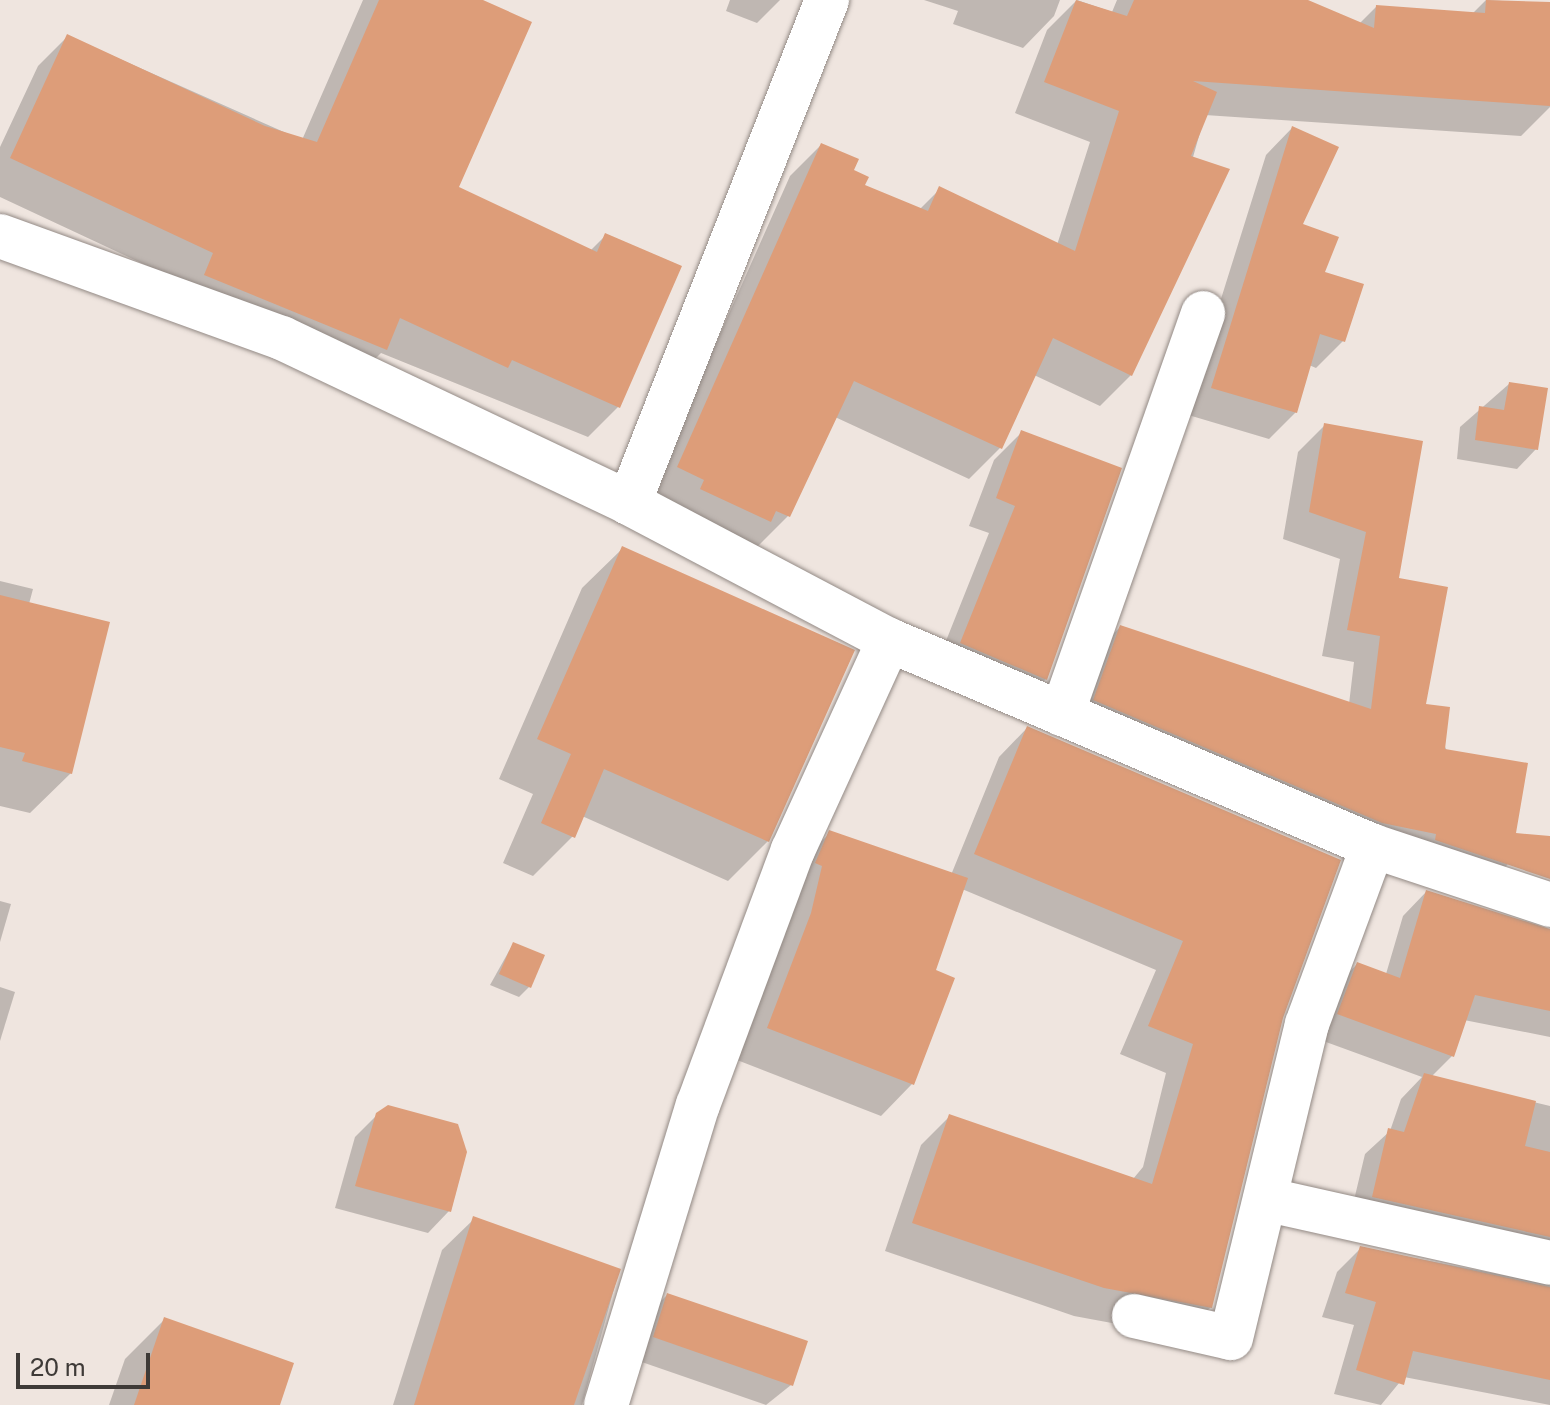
<!DOCTYPE html>
<html>
<head>
<meta charset="utf-8">
<style>
  body { margin:0 }
  #map { position:relative; width:1550px; height:1405px; overflow:hidden; background:#efe5df; font-family:"Public Sans",sans-serif }
  div>[style] { position:absolute }
  [style*='--x'] { left:calc(var(--x)*1px); top:calc(var(--y)*1px); width:calc(var(--w)*1px); rotate:calc(var(--a)*1deg) }
  .shadow>* { inset:0; background:#0003 }
  .building>* { inset:0; background:#dd9d79 }
  .roads { filter:drop-shadow(0 0 2px #938a85) drop-shadow(0 0 2px #938a85) }
  .minor>* { height:44px; margin:-22px; padding:0 22px; transform-origin:22px; border-radius:22px; background:#fff }
  span { translate:-50% -50%; white-space:nowrap; text-align:center; line-height:1.15; -webkit-text-stroke:7px #efe5df; paint-order:stroke }
  .scale { position:absolute; left:16px; top:1353px; width:134px; height:36px; box-sizing:border-box; border:4px solid #3e3a37; border-top:0; padding-left:10px; font-size:24px; line-height:28px; white-space:nowrap; color:#3e3a37; -webkit-text-stroke:6px #efe5df; paint-order:stroke }
</style>
</head>
<body>
<div id="map">
  <div class="shadow">
    <i style="clip-path:polygon(363px 0,478px 0,456px 188px,590px 251px,606px 235px,618px 407px,588px 437px,381px 353px,355px 379px,184px 283px,0 197px,0 147px,38px 66px,68px 36px,302px 140px)"></i>
    <i style="clip-path:polygon(730px 0,780px 0,757px 23px,726px 11px)"></i>
    <i style="clip-path:polygon(924px 0,1060px 0,1054px 16px,1023px 48px,953px 24px,958px 11px)"></i>
    <i style="clip-path:polygon(1077px 0,1112px 12px,1117px 0,1301px 0,1359px 24px,1376px 7px,1472px 14px,1486px 0,1550px 4px,1550px 107px,1521px 136px,1205px 115px,1131px 375px,1100px 406px,1034px 375px,1000px 448px,969px 479px,835px 417px,788px 516px,757px 547px,647px 498px,790px 176px,821px 145px,863px 186px,919px 210px,940px 189px,1057px 245px,1090px 142px,1015px 113px,1047px 30px)"></i>
    <i style="clip-path:polygon(1292px 128px,1301px 225px,1343px 341px,1316px 368px,1309px 365px,1296px 412px,1269px 439px,1185px 414px,1266px 155px)"></i>
    <i style="clip-path:polygon(1509px 384px,1536px 449px,1517px 469px,1457px 459px,1460px 427px)"></i>
    <i style="clip-path:polygon(1325px 425px,1397px 579px,1423px 706px,1508px 864px,1482px 891px,1068px 727px,1094px 654px,1120px 627px,1349px 704px,1354px 662px,1322px 656px,1340px 559px,1283px 539px,1298px 452px)"></i>
    <i style="clip-path:polygon(1022px 432px,1046px 679px,1018px 707px,934px 671px,989px 533px,969px 526px,994px 460px)"></i>
    <i style="clip-path:polygon(622px 549px,768px 841px,728px 881px,582px 816px,573px 836px,533px 876px,503px 863px,533px 794px,499px 779px,582px 588px)"></i>
    <i style="clip-path:polygon(0 581px,33px 589px,29px 604px,71px 773px,30px 813px,0 806px)"></i>
    <i style="clip-path:polygon(1027px 728px,1281px 1017px,1211px 1307px,1182px 1336px,1074px 1316px,885px 1251px,921px 1145px,950px 1116px,1133px 1179px,1143px 1167px,1166px 1073px,1120px 1054px,1156px 970px,962px 889px,933px 972px,912px 1084px,881px 1116px,737px 1060px,798px 864px,830px 833px,951px 875px,999px 757px)"></i>
    <i style="clip-path:polygon(1426px 892px,1550px 932px,1550px 1037px,1464px 1020px,1452px 1056px,1431px 1077px,1550px 1106px,1550px 1278px,1349px 1221px,1365px 1154px,1390px 1131px,1401px 1099px,1422px 1077px,1315px 1038px,1334px 988px,1357px 964px,1386px 974px,1403px 916px)"></i>
    <i style="clip-path:polygon(0 901px,11px 904px,0 942px)"></i>
    <i style="clip-path:polygon(513px 944px,529px 987px,519px 997px,490px 985px)"></i>
    <i style="clip-path:polygon(0 987px,15px 992px,0 1041px)"></i>
    <i style="clip-path:polygon(377px 1115px,449px 1211px,428px 1233px,335px 1208px,355px 1137px)"></i>
    <i style="clip-path:polygon(474px 1219px,619px 1271px,582px 1405px,393px 1405px,442px 1250px)"></i>
    <i style="clip-path:polygon(1361px 1248px,1550px 1284px,1550px 1405px,1404px 1377px,1381px 1405px,1334px 1394px,1354px 1325px,1322px 1317px,1337px 1272px)"></i>
    <i style="clip-path:polygon(667px 1295px,791px 1385px,766px 1405px,633px 1359px,646px 1316px)"></i>
    <i style="clip-path:polygon(164px 1320px,277px 1405px,109px 1405px,125px 1359px)"></i>
  </div>
  <div class="building">
    <i style="clip-path:polygon(379px 0,483px 0,532px 22px,459px 187px,597px 252px,605px 233px,682px 266px,620px 408px,512px 360px,508px 368px,400px 318px,387px 350px,204px 275px,213px 253px,10px 158px,67px 34px,265px 126px,317px 142px)"></i>
    <i style="clip-path:polygon(1076px 0,1127px 16px,1134px 0,1308px 0,1374px 28px,1376px 5px,1485px 13px,1486px 0,1550px 2px,1550px 106px,1193px 81px,1217px 92px,1191px 156px,1230px 169px,1132px 376px,1053px 338px,1002px 449px,854px 381px,790px 517px,776px 511px,771px 522px,700px 489px,704px 480px,677px 467px,821px 143px,859px 159px,854px 170px,869px 177px,865px 185px,928px 211px,939px 186px,1075px 251px,1119px 111px,1044px 82px)"></i>
    <i style="clip-path:polygon(1292px 126px,1339px 147px,1303px 224px,1339px 237px,1325px 272px,1364px 284px,1345px 342px,1320px 334px,1297px 413px,1211px 388px)"></i>
    <i style="clip-path:polygon(1509px 382px,1548px 388px,1538px 450px,1475px 440px,1479px 406px,1504px 410px)"></i>
    <i style="clip-path:polygon(1324px 423px,1423px 441px,1399px 578px,1448px 587px,1426px 704px,1450px 707px,1445px 749px,1528px 763px,1516px 833px,1550px 836px,1550px 879px,1435px 840px,1436px 834px,1382px 823px,1093px 700px,1120px 625px,1371px 709px,1380px 636px,1347px 630px,1366px 532px,1309px 512px)"></i>
    <i style="clip-path:polygon(1021px 430px,1122px 468px,1047px 680px,960px 643px,1015px 506px,996px 498px)"></i>
    <i style="clip-path:polygon(622px 546px,855px 650px,769px 842px,604px 769px,575px 838px,541px 823px,571px 754px,537px 739px)"></i>
    <i style="clip-path:polygon(0 595px,110px 622px,72px 774px,22px 761px,25px 753px,0 747px)"></i>
    <i style="clip-path:polygon(1027px 726px,1341px 860px,1283px 1018px,1212px 1308px,1104px 1288px,912px 1223px,949px 1114px,1152px 1184px,1193px 1044px,1148px 1026px,1183px 941px,974px 854px)"></i>
    <i style="clip-path:polygon(829px 830px,968px 878px,936px 970px,955px 978px,914px 1085px,767px 1028px,811px 913px,822px 866px,815px 863px)"></i>
    <i style="clip-path:polygon(1426px 890px,1550px 929px,1550px 1011px,1475px 995px,1454px 1057px,1337px 1014px,1357px 962px,1400px 978px)"></i>
    <i style="clip-path:polygon(513px 942px,545px 955px,531px 988px,499px 974px)"></i>
    <i style="clip-path:polygon(1424px 1073px,1536px 1101px,1525px 1146px,1550px 1152px,1550px 1237px,1372px 1197px,1388px 1128px,1404px 1132px)"></i>
    <i style="clip-path:polygon(388px 1105px,458px 1124px,467px 1152px,451px 1212px,355px 1186px,376px 1113px)"></i>
    <i style="clip-path:polygon(473px 1216px,621px 1269px,574px 1405px,414px 1405px)"></i>
    <i style="clip-path:polygon(1360px 1246px,1550px 1287px,1550px 1380px,1413px 1351px,1404px 1385px,1356px 1370px,1376px 1302px,1345px 1293px)"></i>
    <i style="clip-path:polygon(667px 1293px,808px 1341px,793px 1386px,653px 1337px)"></i>
    <i style="clip-path:polygon(164px 1317px,294px 1363px,280px 1405px,134px 1405px)"></i>
  </div>
  <div class="roads">
    <div class="minor">
      <i style="--x:0;--y:236;--w:300;--a:19.9"></i>
      <i style="--x:282;--y:338;--w:384;--a:25.4"></i>
      <i style="--x:629;--y:503;--w:294;--a:27.8"></i>
      <i style="--x:889;--y:640;--w:526;--a:23.06"></i>
      <i style="--x:1373;--y:846;--w:187;--a:18.4"></i>
      <i style="--x:629;--y:503;--w:541;--a:-68.51"></i>
      <i style="--x:1062;--y:714;--w:425;--a:-70.6"></i>
      <i style="--x:1269;--y:1200;--w:288;--a:12.6"></i>
      <i style="--x:1134;--y:1316;--w:99;--a:12.8"></i>
      <i style="--x:1231;--y:1338;--w:323;--a:-76.4"></i>
      <i style="--x:1307;--y:1024;--w:190;--a:-69.7"></i>
      <i style="--x:606;--y:1405;--w:314;--a:-73"></i>
      <i style="--x:698;--y:1105;--w:272;--a:-69.6"></i>
      <i style="--x:793;--y:850;--w:231;--a:-65.4"></i>
    </div>
  </div>
  <div class="scale">20 m</div>
</div>
</body>
</html>
